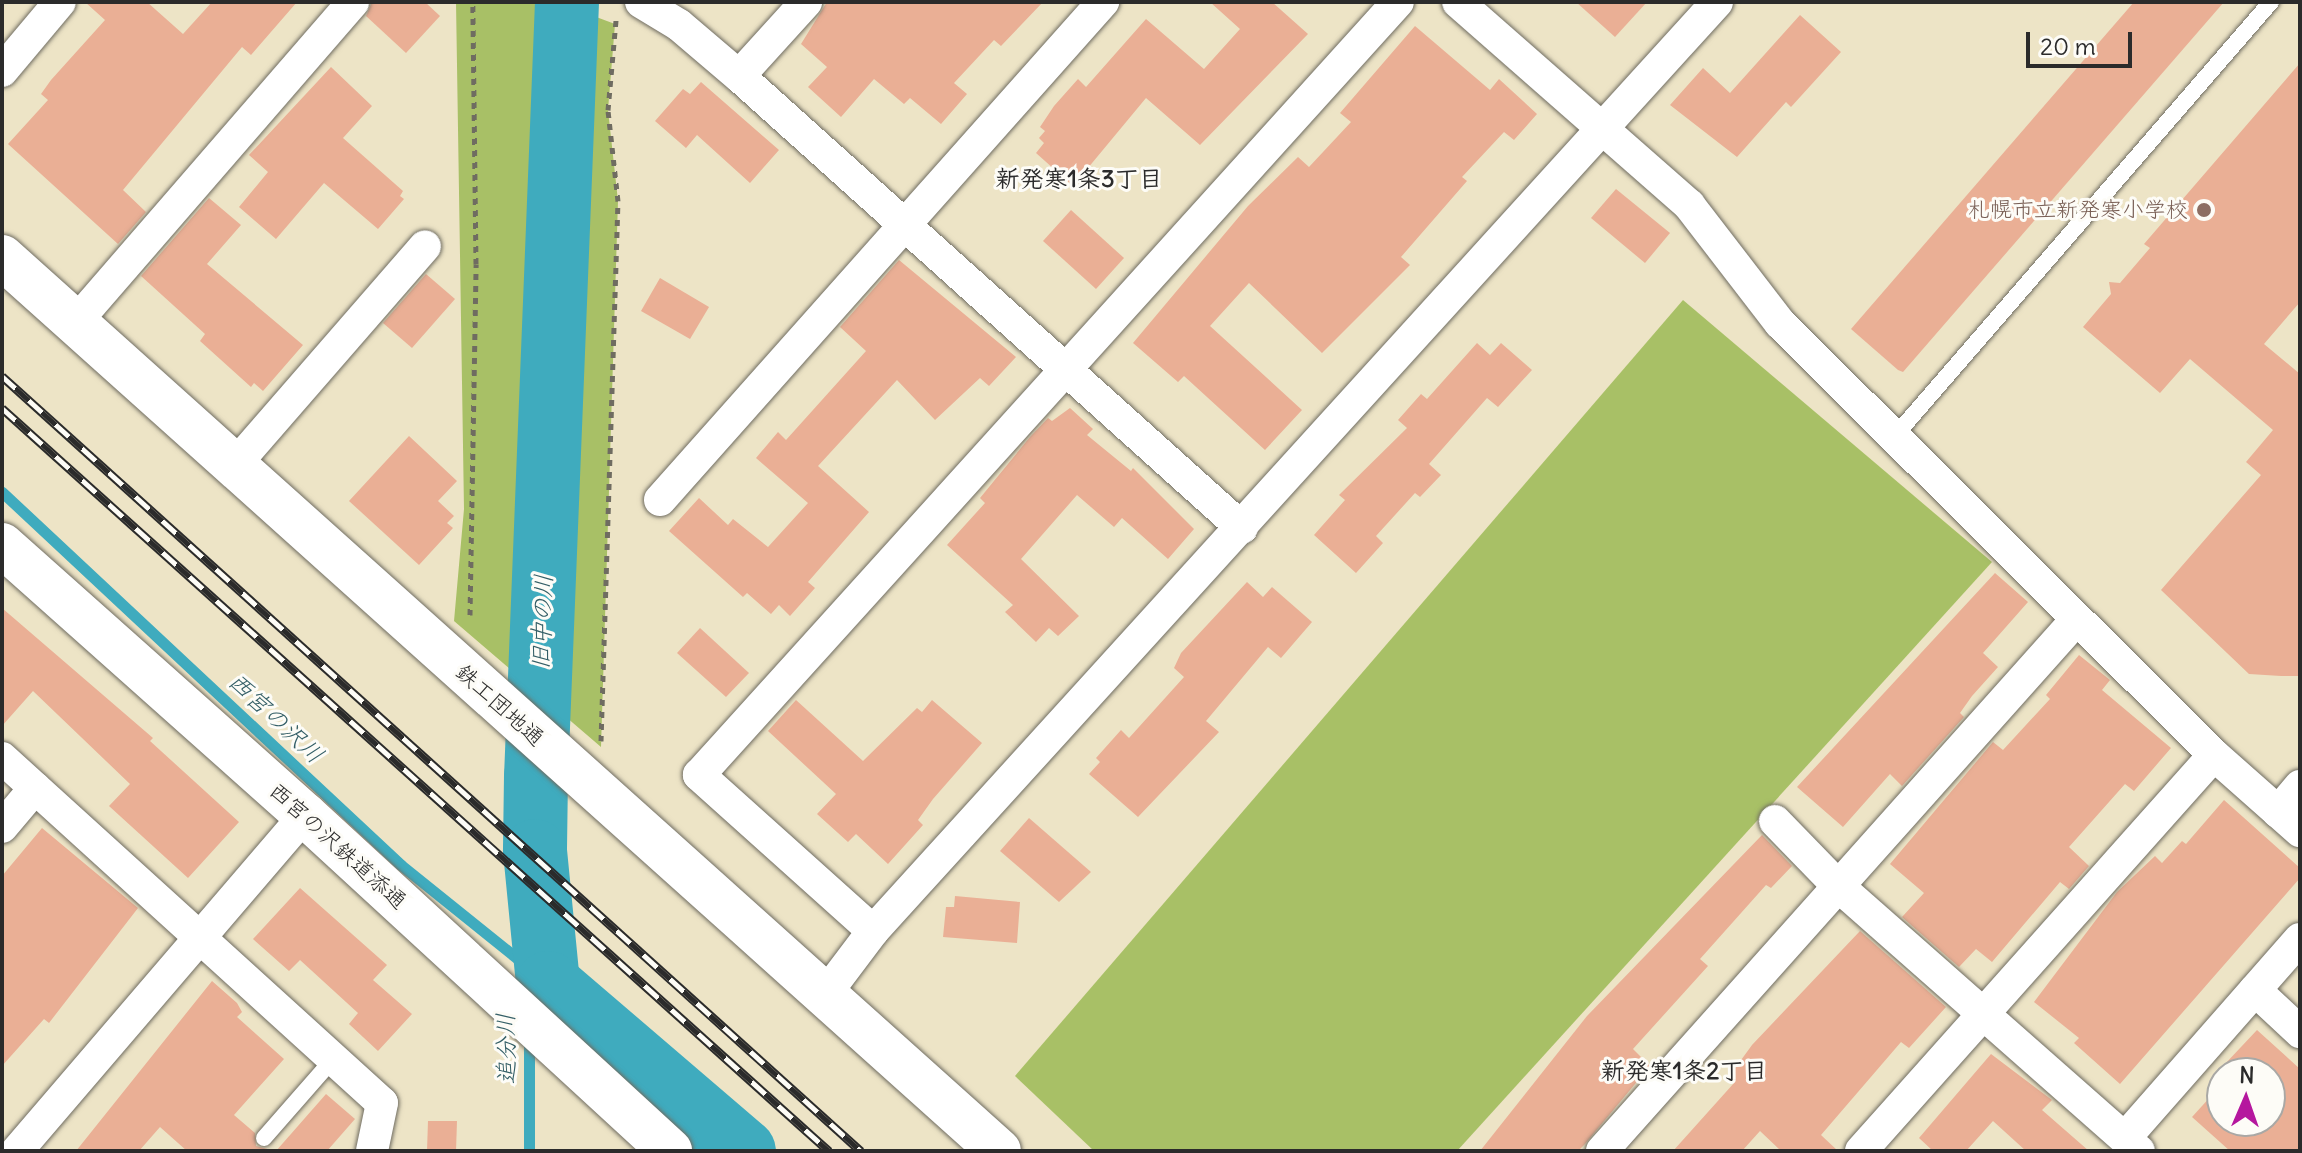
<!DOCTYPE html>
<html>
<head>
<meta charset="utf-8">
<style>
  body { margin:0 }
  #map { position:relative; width:2302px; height:1153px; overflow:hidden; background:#ede4c6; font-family:Delius,"Klee One",sans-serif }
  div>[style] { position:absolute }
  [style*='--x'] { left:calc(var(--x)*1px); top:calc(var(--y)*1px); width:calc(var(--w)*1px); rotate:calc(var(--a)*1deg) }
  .green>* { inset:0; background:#a8c066 }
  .stream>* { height:11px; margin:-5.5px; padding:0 5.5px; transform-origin:5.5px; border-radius:5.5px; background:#3fabbe }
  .river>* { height:64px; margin:-32px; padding:0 32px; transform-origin:32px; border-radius:32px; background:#3fabbe }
  .building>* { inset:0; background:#eaaf95 }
  .path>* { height:5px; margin-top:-2.5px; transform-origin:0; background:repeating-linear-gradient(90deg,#6f6c61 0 6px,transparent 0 12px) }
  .roads { filter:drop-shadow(0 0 2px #6f6c61) drop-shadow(0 0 2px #6f6c61) }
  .lane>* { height:16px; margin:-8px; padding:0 8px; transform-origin:8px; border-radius:8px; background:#fff }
  .street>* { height:32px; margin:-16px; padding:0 16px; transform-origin:16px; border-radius:16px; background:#fff }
  .secondary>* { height:44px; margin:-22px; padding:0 22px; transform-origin:22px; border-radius:22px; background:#fff }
  .rail>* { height:9px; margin-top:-4.5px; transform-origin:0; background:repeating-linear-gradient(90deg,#fdfcf7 0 18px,#2b2b2b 0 36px); box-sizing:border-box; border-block:2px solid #2b2b2b }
  .dots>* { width:22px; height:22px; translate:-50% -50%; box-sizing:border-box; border:4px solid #fdfcf7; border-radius:50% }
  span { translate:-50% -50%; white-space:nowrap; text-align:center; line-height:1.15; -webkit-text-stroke:6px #fdfcf7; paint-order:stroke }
  .education-label { font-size:22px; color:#785e54 }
  .right { translate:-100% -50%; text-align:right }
  .street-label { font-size:22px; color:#2b2b2b }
  .neighbourhood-label { font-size:24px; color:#2b2b2b; font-weight:700 }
  .water-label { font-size:24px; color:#335e66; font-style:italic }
  .frame { position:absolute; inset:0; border:4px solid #2b2b2b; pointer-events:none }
  .north { position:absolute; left:2206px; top:1057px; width:80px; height:80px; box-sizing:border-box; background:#fdfcf7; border:2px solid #a9a8a5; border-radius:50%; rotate:2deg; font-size:22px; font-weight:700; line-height:32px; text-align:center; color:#2b2b2b }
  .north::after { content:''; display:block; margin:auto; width:28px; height:36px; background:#b5179e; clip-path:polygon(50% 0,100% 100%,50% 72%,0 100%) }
  .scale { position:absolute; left:2026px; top:32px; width:106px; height:36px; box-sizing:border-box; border:4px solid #2b2b2b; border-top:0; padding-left:10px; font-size:24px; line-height:28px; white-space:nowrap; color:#2b2b2b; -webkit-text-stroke:6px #fdfcf7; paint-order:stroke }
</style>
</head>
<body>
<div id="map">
  <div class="green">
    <i style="clip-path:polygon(456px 2px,556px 2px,615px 24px,608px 110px,618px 201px,601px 747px,454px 621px,464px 509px)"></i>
    <i style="clip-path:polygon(1683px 300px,1992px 562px,1457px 1151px,1094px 1151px,1015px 1076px)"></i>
  </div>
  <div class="stream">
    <i style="--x:2;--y:492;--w:546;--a:43.07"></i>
    <i style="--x:401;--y:865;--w:189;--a:38.8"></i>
    <i style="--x:529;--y:1039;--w:112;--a:90"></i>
  </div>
  <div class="river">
    <i style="--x:567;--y:2;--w:775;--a:92.29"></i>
    <i style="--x:536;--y:776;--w:75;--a:90.8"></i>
    <i style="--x:535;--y:851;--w:133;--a:84.4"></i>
    <i style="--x:548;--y:983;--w:258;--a:40.6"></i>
  </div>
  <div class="building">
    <i style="clip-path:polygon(85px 2px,147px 2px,183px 34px,212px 2px,297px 2px,251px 55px,242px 47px,123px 190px,146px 212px,118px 244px,8px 144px,48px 100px,41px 94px,51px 80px,105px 20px)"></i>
    <i style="clip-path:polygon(372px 2px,425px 2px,440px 16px,406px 53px,366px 16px)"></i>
    <i style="clip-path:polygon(827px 2px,1043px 2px,1001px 46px,994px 40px,954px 83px,967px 94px,941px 124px,910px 98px,904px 104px,874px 79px,841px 117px,808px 87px,827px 67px,801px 44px)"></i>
    <i style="clip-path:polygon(1210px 2px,1272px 2px,1308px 34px,1200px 145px,1146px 98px,1073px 186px,1036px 153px,1044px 143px,1039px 138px,1045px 131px,1040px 127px,1054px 106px,1078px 79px,1086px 87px,1146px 19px,1204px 69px,1240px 29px)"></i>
    <i style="clip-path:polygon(1576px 2px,1647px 2px,1615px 37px)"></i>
    <i style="clip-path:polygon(2134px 2px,2224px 2px,1903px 372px,1898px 370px,1851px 329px)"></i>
    <i style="clip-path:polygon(1800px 15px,1841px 52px,1791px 107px,1786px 102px,1737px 157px,1670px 105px,1703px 68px,1730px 93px)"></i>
    <i style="clip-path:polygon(1415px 26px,1490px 90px,1499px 79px,1537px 114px,1514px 140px,1504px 132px,1462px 177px,1467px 181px,1401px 257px,1410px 265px,1322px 353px,1249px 283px,1210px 326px,1302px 410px,1265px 450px,1184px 376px,1178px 382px,1133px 343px,1248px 206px,1298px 157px,1309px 167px,1351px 122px,1340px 113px)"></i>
    <i style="clip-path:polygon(2300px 63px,2300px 302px,2264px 344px,2300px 374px,2300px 676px,2281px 676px,2249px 674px,2161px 590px,2261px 475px,2246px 462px,2273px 430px,2190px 359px,2160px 393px,2083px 327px,2111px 294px,2109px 282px,2120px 283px,2150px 248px,2144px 244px)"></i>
    <i style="clip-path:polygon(331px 67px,372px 106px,343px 138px,403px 191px,400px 196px,404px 199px,378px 229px,324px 183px,276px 239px,239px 207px,268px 172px,249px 155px)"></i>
    <i style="clip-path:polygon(701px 82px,779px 150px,750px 183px,697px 135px,686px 148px,655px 121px,683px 89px,690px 94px)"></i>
    <i style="clip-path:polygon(1616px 189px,1670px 233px,1645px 263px,1591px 218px)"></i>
    <i style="clip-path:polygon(209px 198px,241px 225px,207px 264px,303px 345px,263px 391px,254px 383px,251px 387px,200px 341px,205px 334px,141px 276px)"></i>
    <i style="clip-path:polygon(1071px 210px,1124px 258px,1096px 289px,1043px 241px)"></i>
    <i style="clip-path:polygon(899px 260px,1016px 357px,989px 386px,980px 378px,935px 420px,897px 380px,818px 466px,869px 512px,808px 582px,815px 588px,790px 616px,779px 605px,771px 614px,747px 593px,743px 597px,669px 531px,699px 498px,728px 525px,733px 519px,768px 547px,808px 503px,756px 458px,778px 432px,786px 440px,866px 351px,840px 327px)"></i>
    <i style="clip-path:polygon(426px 274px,455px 299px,412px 348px,383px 323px)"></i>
    <i style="clip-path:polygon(660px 278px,709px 307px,690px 339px,641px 311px)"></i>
    <i style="clip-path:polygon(1477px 343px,1490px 355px,1501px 343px,1532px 370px,1498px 407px,1487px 398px,1429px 464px,1441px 475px,1420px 497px,1415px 493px,1376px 536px,1383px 543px,1356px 573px,1314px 535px,1345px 500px,1339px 495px,1407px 428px,1398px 420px,1421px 394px,1427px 399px)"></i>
    <i style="clip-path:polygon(1070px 408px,1093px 429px,1087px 435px,1131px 471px,1133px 468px,1194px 529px,1168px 559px,1122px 518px,1114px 527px,1077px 495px,1021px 559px,1079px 616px,1058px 636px,1049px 628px,1036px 642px,1005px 612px,1013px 605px,947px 545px,985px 503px,980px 498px,1030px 437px,1048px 418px,1052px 421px)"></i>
    <i style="clip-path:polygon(409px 436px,457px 481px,438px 501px,454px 516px,447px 523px,453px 528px,419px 565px,349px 501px)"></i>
    <i style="clip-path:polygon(1995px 573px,2028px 602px,1983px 653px,1998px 667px,1972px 696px,1960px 713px,1964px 717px,1902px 786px,1890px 774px,1843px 827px,1797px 787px)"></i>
    <i style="clip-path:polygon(1247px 582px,1263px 597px,1272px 587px,1312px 622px,1281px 658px,1268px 647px,1206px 721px,1219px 732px,1138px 817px,1089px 774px,1100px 762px,1096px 758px,1121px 730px,1129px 738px,1184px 677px,1174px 668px,1181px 653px)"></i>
    <i style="clip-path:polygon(2px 608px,153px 738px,150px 741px,239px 822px,188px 878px,109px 806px,130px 784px,33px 691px,2px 726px)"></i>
    <i style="clip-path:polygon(700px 628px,749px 673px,726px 697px,677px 653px)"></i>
    <i style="clip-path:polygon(2079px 655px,2110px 680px,2102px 690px,2171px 748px,2134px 791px,2125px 784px,2069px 847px,2089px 866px,2069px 889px,2060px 882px,1992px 962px,1976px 949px,1959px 967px,1902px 917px,1924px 893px,1890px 864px,1993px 742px,2003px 750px,2050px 699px,2046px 695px)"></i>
    <i style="clip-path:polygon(796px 700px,863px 761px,917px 708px,922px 712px,932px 700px,982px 743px,933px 799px,918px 820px,923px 825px,888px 864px,856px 834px,848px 842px,817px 814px,836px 794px,768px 731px)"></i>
    <i style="clip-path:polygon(2224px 800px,2300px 868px,2300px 878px,2120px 1084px,2074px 1043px,2079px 1038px,2034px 1002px,2117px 892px,2155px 856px,2162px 863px,2182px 841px,2186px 844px)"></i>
    <i style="clip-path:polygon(1029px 818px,1091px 872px,1059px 902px,1000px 851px)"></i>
    <i style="clip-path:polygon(42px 828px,138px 908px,49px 1023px,44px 1019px,2px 1066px,2px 876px)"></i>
    <i style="clip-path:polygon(1762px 835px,1792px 866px,1771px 888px,1766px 885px,1700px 959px,1708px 966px,1633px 1049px,1650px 1066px,1585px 1144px,1578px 1151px,1480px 1151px,1587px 1016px)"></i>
    <i style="clip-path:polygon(300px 888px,387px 965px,373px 980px,412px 1014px,378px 1051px,349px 1024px,358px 1013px,300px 960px,289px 971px,253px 939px)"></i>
    <i style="clip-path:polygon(955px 896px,1020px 902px,1017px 943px,943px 937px,946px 907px,954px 907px)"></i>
    <i style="clip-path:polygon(1860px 931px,1946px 1007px,1909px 1048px,1901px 1042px,1821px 1135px,1838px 1151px,1781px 1151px,1760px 1131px,1742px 1151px,1673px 1151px,1734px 1083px,1728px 1078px,1752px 1045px)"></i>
    <i style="clip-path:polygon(212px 981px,237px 1003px,242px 1012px,237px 1017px,284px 1059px,234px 1115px,255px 1133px,256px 1146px,275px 1151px,187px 1151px,160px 1127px,139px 1151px,76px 1151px)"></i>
    <i style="clip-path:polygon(2257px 1030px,2300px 1069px,2300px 1151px,2230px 1151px,2192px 1117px,2222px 1084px,2222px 1121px,2270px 1121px,2270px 1073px,2232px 1073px,2225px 1064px)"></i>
    <i style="clip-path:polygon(1991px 1054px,2052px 1100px,2042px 1110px,2089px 1151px,2026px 1151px,1993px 1121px,1966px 1151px,1933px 1151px,1919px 1138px)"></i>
    <i style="clip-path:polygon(326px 1094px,355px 1119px,327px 1151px,276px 1151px)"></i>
    <i style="clip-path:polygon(428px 1121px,457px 1121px,456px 1151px,427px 1151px)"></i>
  </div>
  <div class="path">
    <i style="--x:470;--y:615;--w:351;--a:-89"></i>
    <i style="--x:476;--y:264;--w:262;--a:-90.7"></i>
    <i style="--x:601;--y:741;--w:540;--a:-88.2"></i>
    <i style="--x:618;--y:201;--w:92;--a:-96.3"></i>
    <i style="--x:608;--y:110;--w:90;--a:-84.9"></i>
  </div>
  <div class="roads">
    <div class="lane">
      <i style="--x:1894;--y:437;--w:576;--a:-49.09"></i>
      <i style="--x:264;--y:1138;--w:106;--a:-48.8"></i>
    </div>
    <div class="street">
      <i style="--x:641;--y:2;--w:44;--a:31.2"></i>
      <i style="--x:679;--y:25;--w:79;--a:40.4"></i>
      <i style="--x:739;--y:76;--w:676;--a:41.94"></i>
      <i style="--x:1458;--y:2;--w:308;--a:41.3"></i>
      <i style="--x:1689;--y:205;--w:149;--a:52.4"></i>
      <i style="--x:1780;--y:323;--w:612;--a:44.87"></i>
      <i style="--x:2214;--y:755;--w:115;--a:41.5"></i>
      <i style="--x:2;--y:71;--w:90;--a:-50"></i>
      <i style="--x:739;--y:76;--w:100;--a:-47.8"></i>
      <i style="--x:75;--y:323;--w:425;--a:-49.1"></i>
      <i style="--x:234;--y:466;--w:291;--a:-49"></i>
      <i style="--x:660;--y:500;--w:667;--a:-48.35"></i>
      <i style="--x:2;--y:758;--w:513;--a:42.24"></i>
      <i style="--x:382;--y:1103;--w:49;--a:101.8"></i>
      <i style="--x:2278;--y:812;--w:34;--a:-50"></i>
      <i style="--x:1775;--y:821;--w:88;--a:45.9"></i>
      <i style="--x:1836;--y:884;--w:404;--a:41.4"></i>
      <i style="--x:2;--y:827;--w:51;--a:-49.8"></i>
      <i style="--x:873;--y:931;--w:234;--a:-138.1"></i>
      <i style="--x:699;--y:775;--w:1042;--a:-47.88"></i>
      <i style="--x:2255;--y:990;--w:62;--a:43"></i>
      <i style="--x:824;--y:996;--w:81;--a:-53"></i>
      <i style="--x:873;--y:931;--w:1255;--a:-47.74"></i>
      <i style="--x:2125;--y:1138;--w:265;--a:-48.7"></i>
      <i style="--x:17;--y:1151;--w:443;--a:-49.4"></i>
      <i style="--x:1602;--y:1151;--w:712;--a:-48.25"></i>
      <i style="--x:1861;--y:1151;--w:530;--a:-48.29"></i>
    </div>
    <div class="secondary">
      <i style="--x:2;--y:257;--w:1339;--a:41.88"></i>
      <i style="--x:2;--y:545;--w:406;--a:41.7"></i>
      <i style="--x:305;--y:815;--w:496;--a:42.6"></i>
    </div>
  </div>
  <div class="rail">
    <i style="--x:2;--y:376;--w:1157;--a:42.06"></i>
    <i style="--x:2;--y:408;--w:1112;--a:41.94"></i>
  </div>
  <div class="dots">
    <i style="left:2204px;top:210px;background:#8d6e63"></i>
  </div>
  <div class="education-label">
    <span class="right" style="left:2188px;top:210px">札幌市立新発寒小学校</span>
  </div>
  <div class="street-label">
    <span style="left:500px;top:705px;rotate:42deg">鉄工団地通</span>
    <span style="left:338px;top:846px;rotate:42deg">西宮の沢鉄道添通</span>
  </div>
  <div class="neighbourhood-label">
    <span style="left:1079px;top:179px">新発寒1条3丁目</span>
    <span style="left:1684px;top:1071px">新発寒1条2丁目</span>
  </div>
  <div class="water-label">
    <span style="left:542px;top:622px;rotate:-88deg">旧中の川</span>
    <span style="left:276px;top:718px;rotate:43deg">西宮の沢川</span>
    <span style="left:506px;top:1049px;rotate:-91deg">追分川</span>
  </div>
  <div class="frame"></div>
  <div class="north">N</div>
  <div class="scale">20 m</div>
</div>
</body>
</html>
